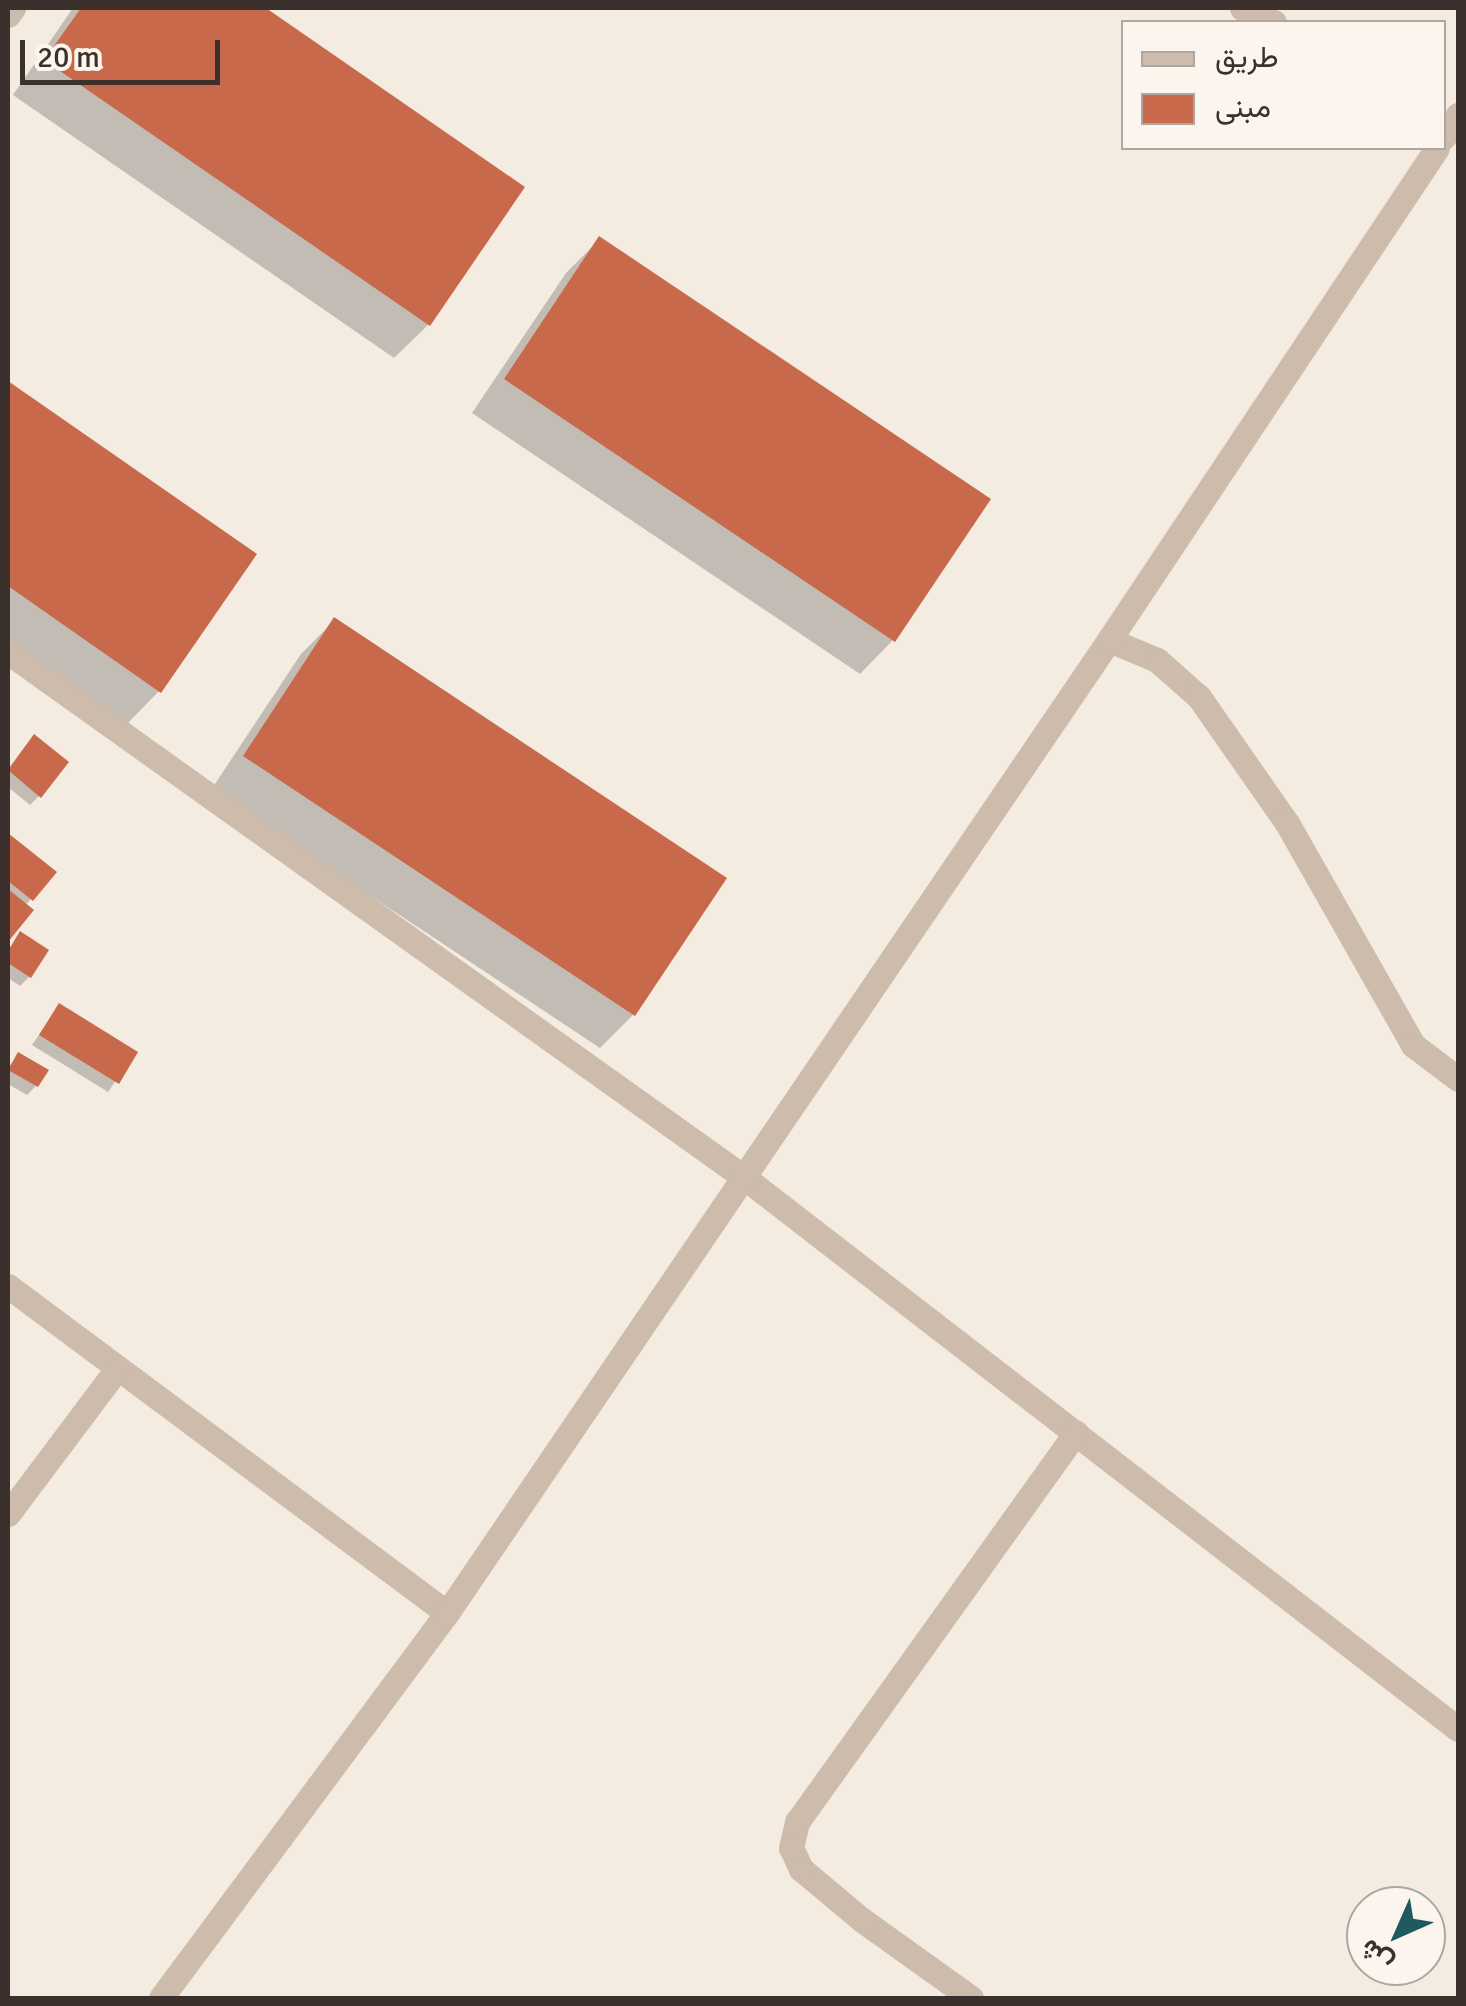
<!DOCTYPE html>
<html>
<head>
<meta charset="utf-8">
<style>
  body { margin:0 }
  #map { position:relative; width:1466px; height:2006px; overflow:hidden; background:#f4ebe1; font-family:Signika,Vazirmatn,sans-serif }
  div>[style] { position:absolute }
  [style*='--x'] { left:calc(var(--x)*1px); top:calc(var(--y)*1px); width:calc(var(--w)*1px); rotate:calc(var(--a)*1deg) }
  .shadow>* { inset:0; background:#0003 }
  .building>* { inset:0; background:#c8694b }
  .minor>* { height:25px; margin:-12.5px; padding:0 12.5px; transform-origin:12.5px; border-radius:12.5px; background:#cdbbac }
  span { translate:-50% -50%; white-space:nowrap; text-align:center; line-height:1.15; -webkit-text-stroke:8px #fbf5ee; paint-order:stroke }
  .frame { position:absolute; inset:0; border:10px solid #3b302b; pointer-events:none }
  .legend { position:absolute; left:1121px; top:20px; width:325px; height:130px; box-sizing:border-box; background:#fbf5ee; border:2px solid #aea6a0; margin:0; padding:12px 18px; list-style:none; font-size:30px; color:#3b302b }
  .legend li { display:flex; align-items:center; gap:20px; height:50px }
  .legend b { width:50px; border:2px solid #aea6a0 }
  .north { position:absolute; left:1346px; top:1886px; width:100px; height:100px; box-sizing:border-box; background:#fbf5ee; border:2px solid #aea6a0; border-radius:50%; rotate:225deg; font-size:28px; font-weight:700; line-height:40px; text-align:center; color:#3b302b }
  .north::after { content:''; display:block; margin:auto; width:35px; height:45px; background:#1f5a5e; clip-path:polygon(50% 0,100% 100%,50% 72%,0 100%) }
  .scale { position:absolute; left:20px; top:40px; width:200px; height:45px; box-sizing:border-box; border:5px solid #3b302b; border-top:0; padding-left:12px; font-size:30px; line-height:35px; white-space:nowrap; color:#3b302b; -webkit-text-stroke:8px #fbf5ee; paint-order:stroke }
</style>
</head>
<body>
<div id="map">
  <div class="shadow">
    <i style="clip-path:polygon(73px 8px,262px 8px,522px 188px,428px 325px,394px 358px,13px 95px)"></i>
    <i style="clip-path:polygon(600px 239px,893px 640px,860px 674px,472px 413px,566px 273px)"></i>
    <i style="clip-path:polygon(8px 384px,253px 555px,159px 691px,126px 725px,8px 643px)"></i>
    <i style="clip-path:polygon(334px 621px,633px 1015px,600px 1048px,211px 790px,301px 654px)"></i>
    <i style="clip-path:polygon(25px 747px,39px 796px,30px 805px,8px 787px,8px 769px)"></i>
    <i style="clip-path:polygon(8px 836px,53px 872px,25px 906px,30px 910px,8px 938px)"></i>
    <i style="clip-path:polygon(21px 934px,29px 977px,20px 986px,8px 978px,8px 950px)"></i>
    <i style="clip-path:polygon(59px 1006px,135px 1053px,108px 1092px,32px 1045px)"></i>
    <i style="clip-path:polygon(19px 1055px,36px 1086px,27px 1095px,8px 1084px,8px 1068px)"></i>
  </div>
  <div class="building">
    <i style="clip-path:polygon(81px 8px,266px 8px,525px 187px,430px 326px,44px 60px)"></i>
    <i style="clip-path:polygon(599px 236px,991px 499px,895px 642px,504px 379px)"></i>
    <i style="clip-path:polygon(8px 381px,257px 554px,161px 693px,8px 586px)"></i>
    <i style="clip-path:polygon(334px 617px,727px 878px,635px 1016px,243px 756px)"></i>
    <i style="clip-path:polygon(34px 734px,69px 762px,41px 798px,8px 770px)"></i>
    <i style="clip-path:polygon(8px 833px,57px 872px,33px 901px,8px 881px)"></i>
    <i style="clip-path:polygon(8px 889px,34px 910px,8px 942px)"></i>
    <i style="clip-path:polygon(20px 931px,49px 950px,31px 978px,8px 963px,8px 951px)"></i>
    <i style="clip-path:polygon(59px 1003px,138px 1052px,119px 1084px,39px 1035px)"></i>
    <i style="clip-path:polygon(18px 1052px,49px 1070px,38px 1087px,8px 1070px)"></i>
  </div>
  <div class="minor">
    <i style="--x:1242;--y:8;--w:35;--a:24"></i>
    <i style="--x:8;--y:15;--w:9;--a:-54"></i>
    <i style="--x:1444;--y:137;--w:26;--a:-58"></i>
    <i style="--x:1109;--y:640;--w:52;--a:22.6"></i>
    <i style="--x:1157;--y:660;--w:56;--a:41.4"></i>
    <i style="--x:1199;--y:697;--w:154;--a:55.1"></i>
    <i style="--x:1287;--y:823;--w:255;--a:60.4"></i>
    <i style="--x:1413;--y:1045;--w:56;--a:37.1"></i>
    <i style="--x:8;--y:652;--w:905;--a:35.52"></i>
    <i style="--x:745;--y:1178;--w:901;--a:37.7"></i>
    <i style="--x:8;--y:1286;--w:547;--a:36.68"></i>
    <i style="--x:8;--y:1514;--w:181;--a:-53.1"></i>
    <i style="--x:161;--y:1998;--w:480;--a:-53.4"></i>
    <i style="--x:447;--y:1613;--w:1177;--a:-55.77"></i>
    <i style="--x:1109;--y:640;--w:591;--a:-56.31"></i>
    <i style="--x:971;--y:1998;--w:134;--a:-144.4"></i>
    <i style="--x:862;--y:1920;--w:80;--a:-140.1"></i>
    <i style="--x:801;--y:1869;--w:23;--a:-115"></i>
    <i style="--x:791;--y:1848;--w:27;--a:-77"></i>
    <i style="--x:797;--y:1822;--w:479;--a:-54.4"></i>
  </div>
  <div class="frame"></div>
  <ul class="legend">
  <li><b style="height:12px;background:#cdbbac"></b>طريق</li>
  <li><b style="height:28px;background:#c8694b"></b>مبنى</li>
  </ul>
  <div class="north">ش</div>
  <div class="scale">20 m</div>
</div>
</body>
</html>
